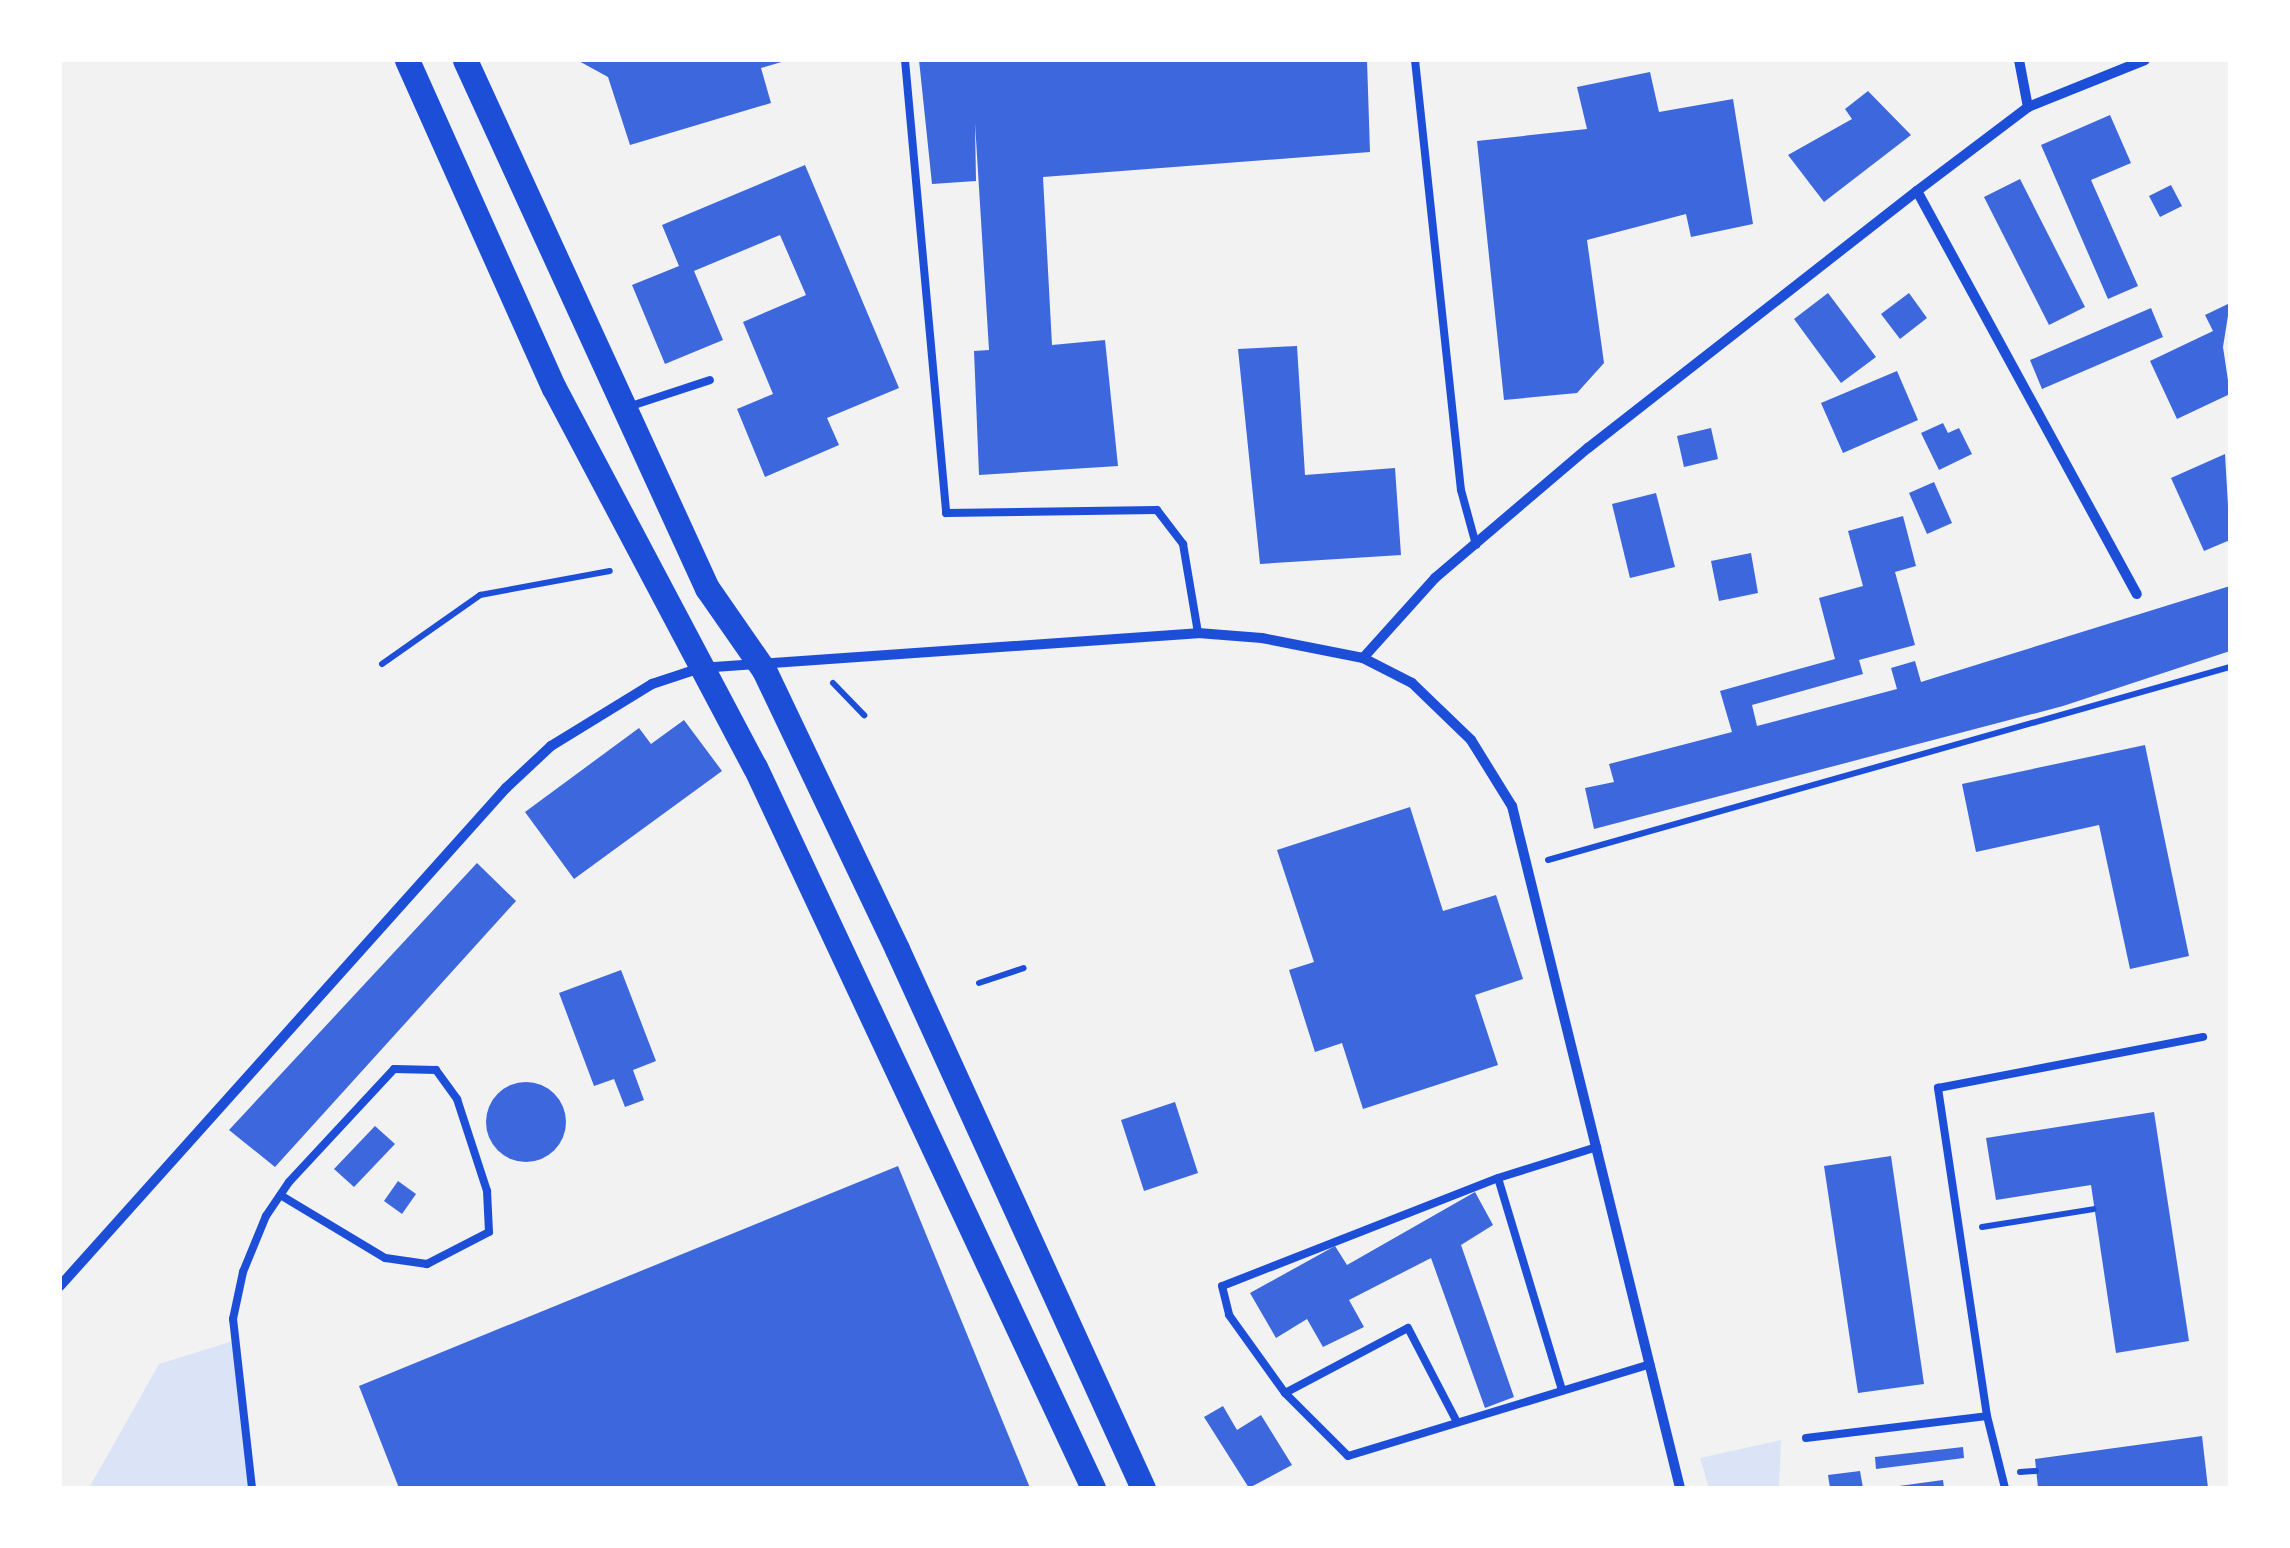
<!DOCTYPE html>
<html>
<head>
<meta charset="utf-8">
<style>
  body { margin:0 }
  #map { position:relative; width:2290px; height:1548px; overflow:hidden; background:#f2f2f2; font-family:"Roboto Condensed",sans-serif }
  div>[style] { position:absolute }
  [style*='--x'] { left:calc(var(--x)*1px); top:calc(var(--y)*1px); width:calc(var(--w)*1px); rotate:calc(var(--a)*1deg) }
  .green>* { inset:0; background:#dbe4f7 }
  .building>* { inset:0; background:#3d67dc }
  .round { border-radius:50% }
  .path>* { height:6px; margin:-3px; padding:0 3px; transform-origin:3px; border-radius:3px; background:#1d4ed8 }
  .service>* { height:8px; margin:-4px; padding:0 4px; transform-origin:4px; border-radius:4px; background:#1d4ed8 }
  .minor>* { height:10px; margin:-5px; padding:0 5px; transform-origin:5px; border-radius:5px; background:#1d4ed8 }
  .primary>* { height:25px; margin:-12.5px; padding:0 12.5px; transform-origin:12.5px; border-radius:12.5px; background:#1d4ed8 }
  span { translate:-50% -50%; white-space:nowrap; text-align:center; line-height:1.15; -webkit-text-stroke:8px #fff; paint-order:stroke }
  .frame { position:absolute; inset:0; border:62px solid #fff; pointer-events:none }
</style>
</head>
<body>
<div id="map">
  <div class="green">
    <i style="clip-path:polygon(236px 1340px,252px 1488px,89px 1488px,159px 1364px)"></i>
    <i style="clip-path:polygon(1781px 1440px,1779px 1488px,1709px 1488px,1700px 1458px)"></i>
  </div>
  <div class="building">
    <i style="clip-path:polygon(577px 60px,785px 60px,785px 61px,761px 68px,771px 103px,630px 145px,608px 77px)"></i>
    <i style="clip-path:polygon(919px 60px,1367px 60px,1370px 152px,1043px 177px,1052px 345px,1105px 340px,1118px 466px,979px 475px,974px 351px,989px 350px,975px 123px,976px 181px,932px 184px)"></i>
    <i style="clip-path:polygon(1650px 72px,1659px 112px,1733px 99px,1753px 224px,1691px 237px,1686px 214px,1587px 240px,1604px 363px,1577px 393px,1504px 400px,1477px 141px,1587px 129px,1577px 87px)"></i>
    <i style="clip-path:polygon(1868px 91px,1911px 135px,1824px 202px,1788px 155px,1852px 119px,1845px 109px)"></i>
    <i style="clip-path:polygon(2110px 115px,2131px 163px,2091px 180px,2138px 286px,2108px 299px,2041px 145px)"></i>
    <i style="clip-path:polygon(805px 165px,899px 388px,827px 418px,839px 445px,765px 477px,737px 409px,773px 394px,743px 322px,806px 295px,780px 235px,694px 271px,723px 340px,665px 364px,632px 285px,679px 266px,662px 225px)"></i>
    <i style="clip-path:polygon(2020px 179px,2085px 307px,2049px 325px,1984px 197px)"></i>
    <i style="clip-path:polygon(2171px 185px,2182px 206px,2160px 217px,2149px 196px)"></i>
    <i style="clip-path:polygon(1828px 293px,1876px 357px,1841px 383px,1794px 319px)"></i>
    <i style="clip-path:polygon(1909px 293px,1927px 318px,1900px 339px,1881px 314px)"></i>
    <i style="clip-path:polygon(2230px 303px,2223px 347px,2230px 394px,2177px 419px,2150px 361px,2213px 331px,2205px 315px)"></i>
    <i style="clip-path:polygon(2151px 308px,2163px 337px,2042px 389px,2030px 360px)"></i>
    <i style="clip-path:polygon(1297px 346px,1305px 475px,1395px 468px,1401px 555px,1260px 564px,1238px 349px)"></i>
    <i style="clip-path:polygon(1897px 371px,1918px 420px,1843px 453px,1821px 403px)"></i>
    <i style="clip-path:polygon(1943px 423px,1948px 433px,1959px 428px,1972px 454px,1939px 470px,1921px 433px)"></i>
    <i style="clip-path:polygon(1711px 428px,1718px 459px,1684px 467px,1677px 436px)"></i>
    <i style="clip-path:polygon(2225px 454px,2230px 540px,2204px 551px,2171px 478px)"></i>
    <i style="clip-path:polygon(1934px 482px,1952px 523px,1927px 534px,1909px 493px)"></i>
    <i style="clip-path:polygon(1656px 493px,1675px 567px,1630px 578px,1612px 504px)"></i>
    <i style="clip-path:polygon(1903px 516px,1916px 566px,1895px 572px,1915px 645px,1859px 660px,1863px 674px,1752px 705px,1757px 726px,1897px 689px,1891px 668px,1915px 661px,1921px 682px,2230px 586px,2230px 651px,2063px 706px,1594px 829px,1585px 788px,1614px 782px,1609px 764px,1732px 732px,1720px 691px,1835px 659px,1819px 598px,1863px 586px,1848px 531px)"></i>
    <i style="clip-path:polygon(1751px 553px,1758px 593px,1719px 601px,1711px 561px)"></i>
    <i style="clip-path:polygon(684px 720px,722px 771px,574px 879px,525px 812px,639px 728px,651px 744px)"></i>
    <i style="clip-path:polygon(2145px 745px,2189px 956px,2130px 969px,2099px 825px,1976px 852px,1962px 784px)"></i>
    <i style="clip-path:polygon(1410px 807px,1443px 911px,1496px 895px,1523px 979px,1475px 995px,1498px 1065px,1363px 1109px,1342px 1043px,1315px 1052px,1289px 970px,1314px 962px,1277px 850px)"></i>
    <i style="clip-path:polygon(477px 863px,516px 901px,275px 1167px,229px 1130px)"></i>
    <i style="clip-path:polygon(621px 970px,656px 1061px,633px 1070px,644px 1100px,625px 1107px,614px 1079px,594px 1086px,559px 993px)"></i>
    <i class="round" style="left:486px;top:1082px;width:80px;height:80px"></i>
    <i style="clip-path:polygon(1175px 1102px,1198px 1173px,1144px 1191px,1121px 1120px)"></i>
    <i style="clip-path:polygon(2154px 1112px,2189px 1341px,2116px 1353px,2091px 1185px,1996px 1200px,1986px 1138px)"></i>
    <i style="clip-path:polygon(375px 1126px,395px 1144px,354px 1187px,334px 1169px)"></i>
    <i style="clip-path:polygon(1891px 1156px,1924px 1384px,1858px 1393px,1824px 1166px)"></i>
    <i style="clip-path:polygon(898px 1166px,1030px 1488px,399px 1488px,359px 1386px)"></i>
    <i style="clip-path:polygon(398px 1181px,416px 1194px,402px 1214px,384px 1201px)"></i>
    <i style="clip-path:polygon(1475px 1192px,1493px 1225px,1461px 1245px,1514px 1397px,1485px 1408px,1431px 1258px,1349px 1300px,1364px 1327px,1323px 1347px,1307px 1319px,1276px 1338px,1250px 1293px,1335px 1246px,1347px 1265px)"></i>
    <i style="clip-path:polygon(1223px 1406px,1237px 1430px,1261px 1415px,1292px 1465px,1249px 1488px,1204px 1417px)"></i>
    <i style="clip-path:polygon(2202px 1436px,2208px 1488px,2038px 1488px,2035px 1459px)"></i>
    <i style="clip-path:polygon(1963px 1447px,1964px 1458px,1876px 1469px,1875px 1457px)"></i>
    <i style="clip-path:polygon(1860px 1471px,1863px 1488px,1830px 1488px,1828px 1475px)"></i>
    <i style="clip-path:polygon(1943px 1480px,1944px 1488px,1899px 1488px,1899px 1486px)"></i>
  </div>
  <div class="path">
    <i style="--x:382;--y:664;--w:120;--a:-35.1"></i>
    <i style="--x:480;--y:595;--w:132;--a:-10.5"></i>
    <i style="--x:833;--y:683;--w:45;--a:45.9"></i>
    <i style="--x:1548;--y:860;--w:709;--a:-15.8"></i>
    <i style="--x:979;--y:983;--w:47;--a:-18.4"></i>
    <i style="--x:1982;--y:1227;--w:113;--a:-9.1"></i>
    <i style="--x:2020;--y:1472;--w:16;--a:-4"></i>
  </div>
  <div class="service">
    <i style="--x:905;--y:60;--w:455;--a:84.8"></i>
    <i style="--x:946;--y:513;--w:211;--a:-0.8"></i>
    <i style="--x:1157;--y:510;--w:43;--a:52.6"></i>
    <i style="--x:1183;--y:544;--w:90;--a:80.4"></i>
    <i style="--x:1415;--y:60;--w:432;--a:83.9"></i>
    <i style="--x:1461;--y:490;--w:57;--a:74.7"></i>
    <i style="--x:631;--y:406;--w:83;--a:-18.2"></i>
    <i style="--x:1498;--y:1178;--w:296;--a:158.6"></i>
    <i style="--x:1222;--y:1286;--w:30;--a:76"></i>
    <i style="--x:1229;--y:1315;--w:96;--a:54.3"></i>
    <i style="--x:1285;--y:1393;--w:89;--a:45"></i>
    <i style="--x:1348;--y:1456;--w:316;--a:-16.9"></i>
    <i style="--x:1562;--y:1390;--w:221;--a:-106.8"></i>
    <i style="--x:1498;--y:1178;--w:104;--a:-17.4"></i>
    <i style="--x:1285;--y:1393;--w:139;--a:-27.9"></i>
    <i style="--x:1408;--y:1328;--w:106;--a:62.5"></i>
    <i style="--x:1987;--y:1416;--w:332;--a:-98.5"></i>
    <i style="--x:1938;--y:1088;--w:270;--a:-10.9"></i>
    <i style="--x:1806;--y:1438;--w:182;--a:-6.9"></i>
    <i style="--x:1987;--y:1416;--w:74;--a:76"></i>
    <i style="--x:252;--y:1488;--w:170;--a:-96.4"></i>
    <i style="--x:233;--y:1319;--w:48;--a:-78"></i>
    <i style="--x:243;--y:1272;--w:61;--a:-67.7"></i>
    <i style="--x:266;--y:1216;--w:41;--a:-55.9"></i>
    <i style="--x:289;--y:1182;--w:154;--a:-47.1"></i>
    <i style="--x:394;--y:1069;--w:42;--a:1.4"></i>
    <i style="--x:436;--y:1070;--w:36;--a:54"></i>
    <i style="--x:457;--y:1099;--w:97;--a:71.9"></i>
    <i style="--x:487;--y:1191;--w:41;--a:87.2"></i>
    <i style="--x:489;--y:1232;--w:70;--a:152.7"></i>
    <i style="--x:427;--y:1264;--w:42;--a:-171.9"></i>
    <i style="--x:385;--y:1258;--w:122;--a:-149"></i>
  </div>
  <div class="minor">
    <i style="--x:2019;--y:60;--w:48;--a:79.2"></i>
    <i style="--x:1917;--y:191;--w:459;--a:61.4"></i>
    <i style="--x:1363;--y:658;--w:108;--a:-48"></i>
    <i style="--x:1435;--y:578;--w:201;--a:-40.4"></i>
    <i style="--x:1588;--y:448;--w:417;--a:-38"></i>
    <i style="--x:1917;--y:191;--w:139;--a:-37.1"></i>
    <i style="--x:2028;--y:107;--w:126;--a:-21.9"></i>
    <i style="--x:60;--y:1286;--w:669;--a:-48.15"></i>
    <i style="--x:506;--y:788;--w:62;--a:-43"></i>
    <i style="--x:551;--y:746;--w:119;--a:-31.5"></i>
    <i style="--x:652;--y:684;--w:51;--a:-18.4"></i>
    <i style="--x:700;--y:668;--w:499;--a:-4"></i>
    <i style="--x:1198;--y:633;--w:64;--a:4.5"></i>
    <i style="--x:1262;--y:638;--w:103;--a:11.2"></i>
    <i style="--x:1363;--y:658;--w:55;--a:27"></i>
    <i style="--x:1412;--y:683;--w:82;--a:44"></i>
    <i style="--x:1471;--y:740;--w:78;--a:58.2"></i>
    <i style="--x:1512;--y:806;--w:702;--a:76.16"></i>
  </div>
  <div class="primary">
    <i style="--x:407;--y:60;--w:359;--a:65.9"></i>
    <i style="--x:554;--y:388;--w:429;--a:62.1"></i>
    <i style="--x:755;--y:767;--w:796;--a:64.88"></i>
    <i style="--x:465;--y:60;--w:581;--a:65.38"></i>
    <i style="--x:707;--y:588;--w:100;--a:55.2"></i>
    <i style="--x:764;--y:670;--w:309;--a:64.5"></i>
    <i style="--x:897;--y:949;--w:592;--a:65.47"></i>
  </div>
  <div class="frame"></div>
</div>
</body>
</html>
